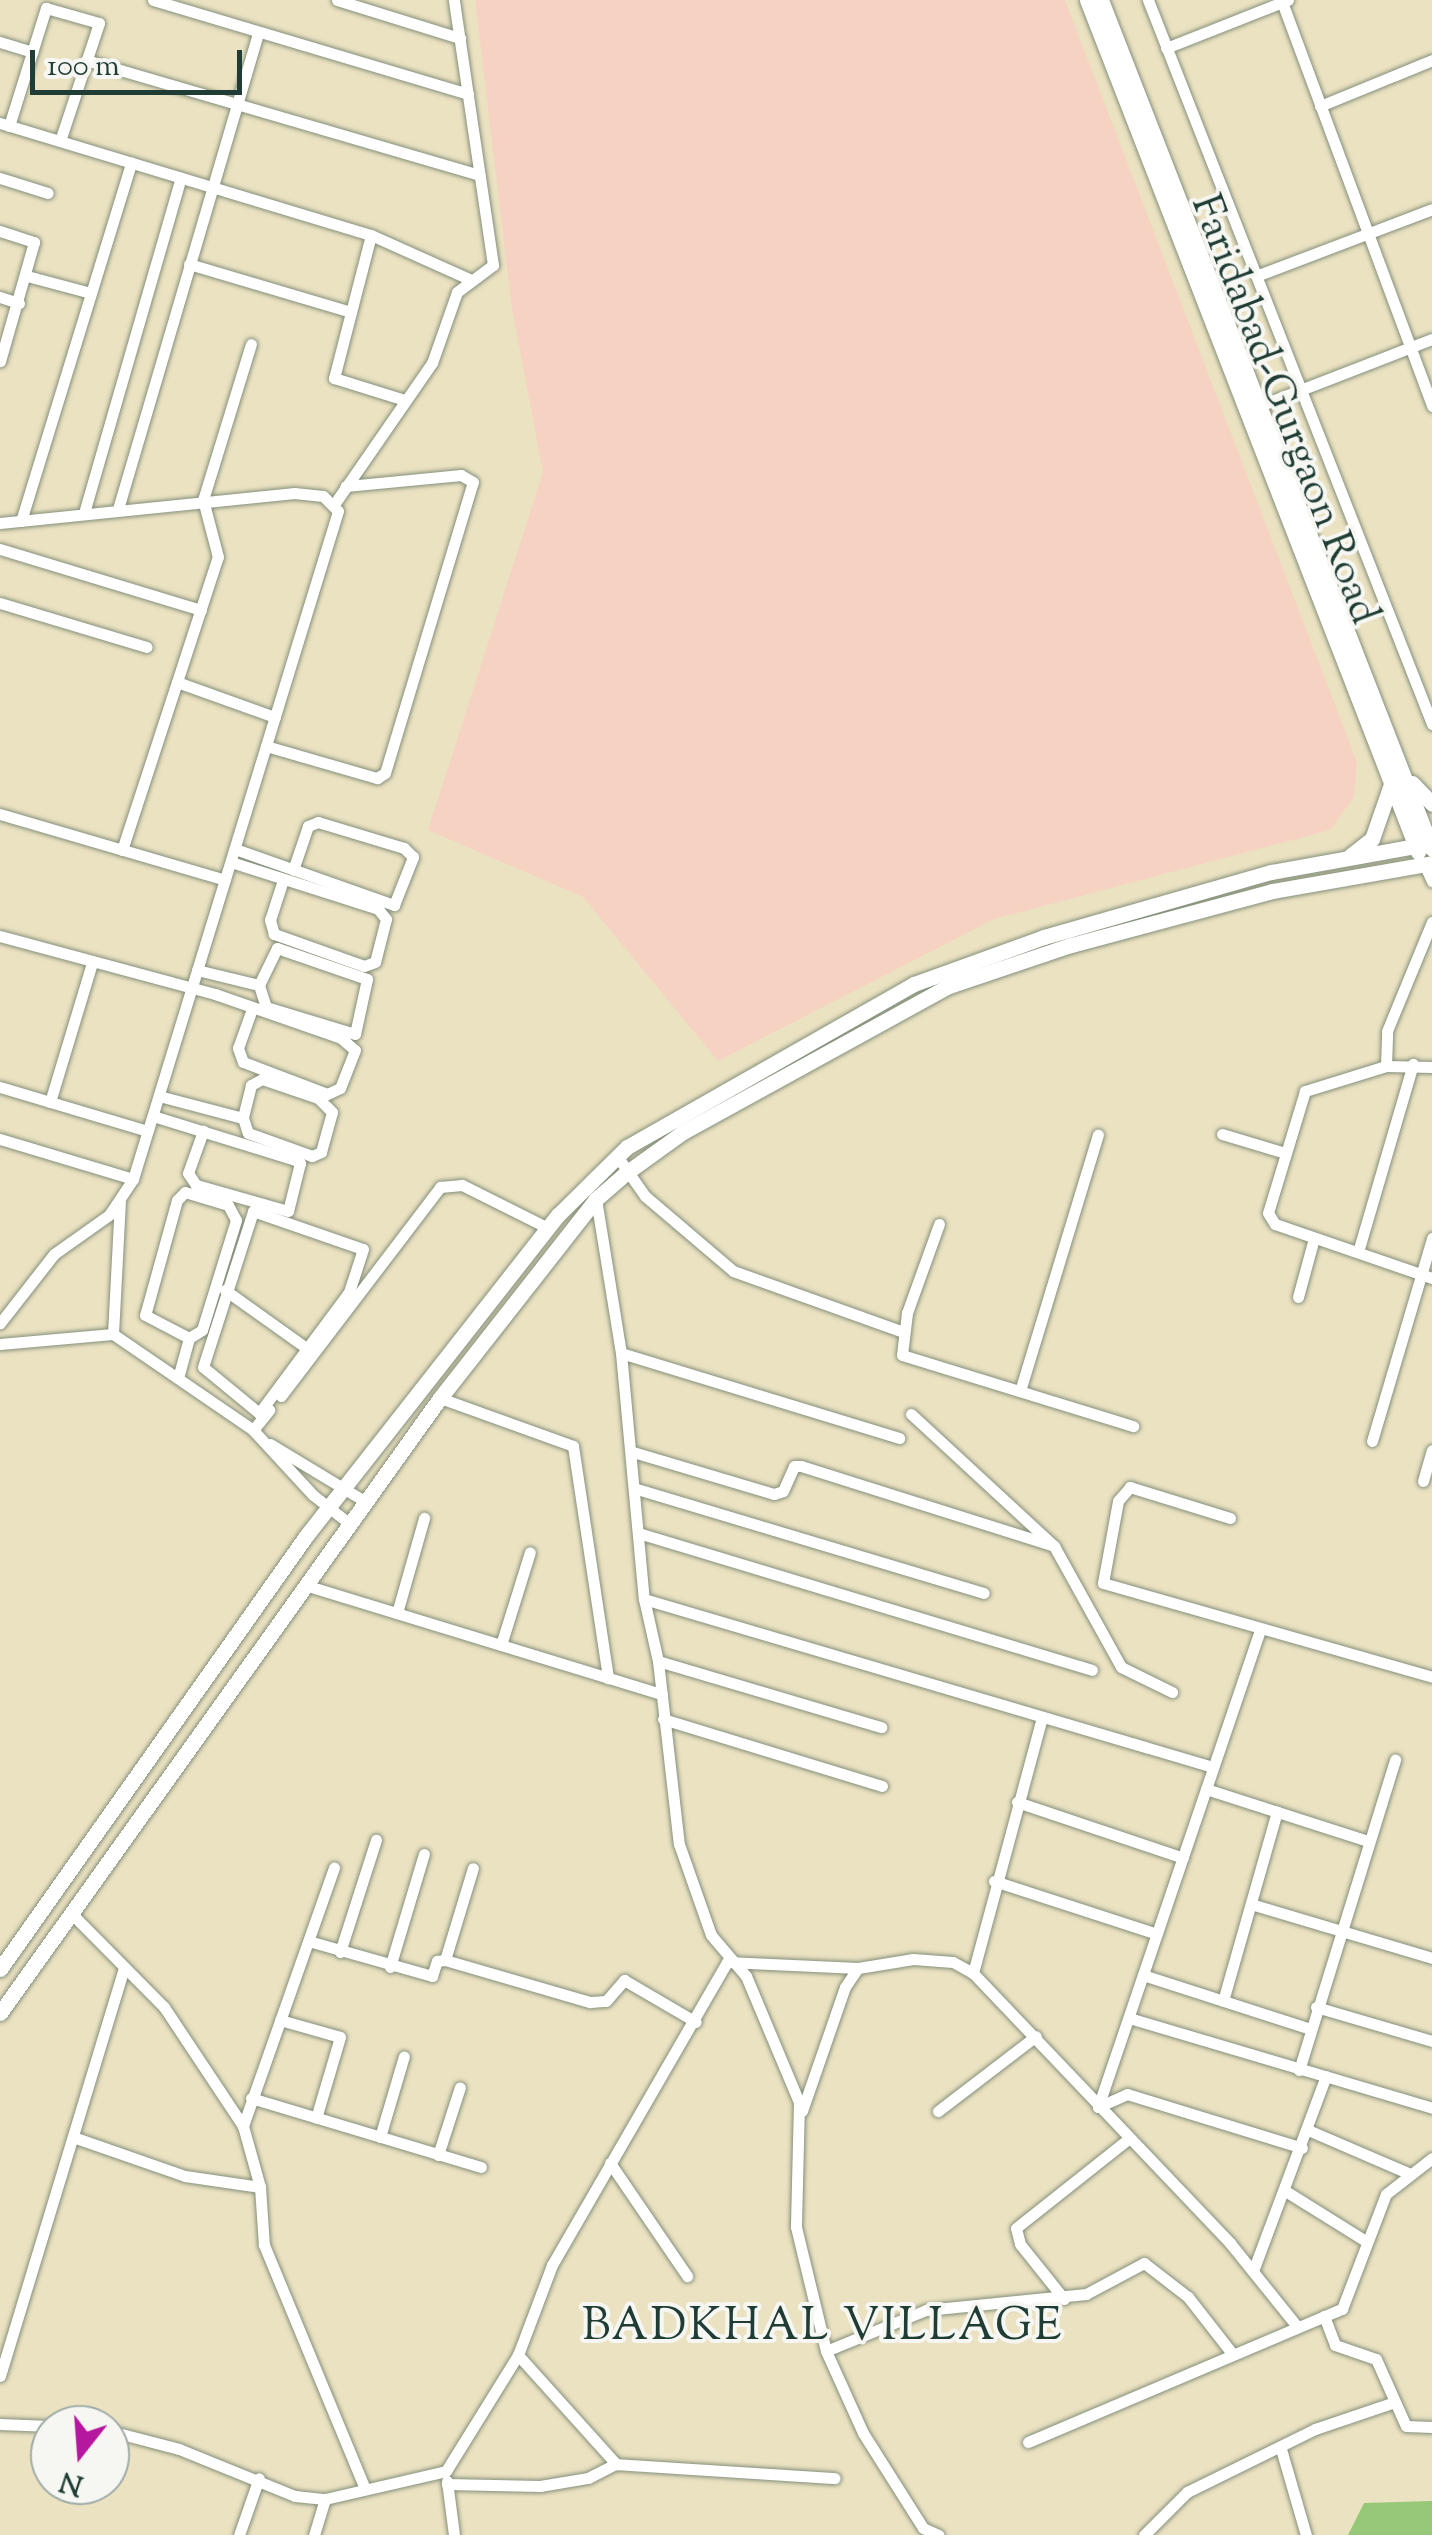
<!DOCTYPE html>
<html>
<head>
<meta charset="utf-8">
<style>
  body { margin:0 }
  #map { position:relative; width:1432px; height:2535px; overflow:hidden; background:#ebe2c2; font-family:"Sorts Mill Goudy",serif }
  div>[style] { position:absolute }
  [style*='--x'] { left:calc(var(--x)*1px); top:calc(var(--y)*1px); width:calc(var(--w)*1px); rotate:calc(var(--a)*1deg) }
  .built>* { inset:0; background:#f6d2c3 }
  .green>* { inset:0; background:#97c878 }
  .roads { filter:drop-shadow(0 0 2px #85907b) drop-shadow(0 0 2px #85907b) }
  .street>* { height:11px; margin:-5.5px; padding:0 5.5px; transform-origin:5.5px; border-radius:5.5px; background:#fff }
  .secondary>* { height:15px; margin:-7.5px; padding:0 7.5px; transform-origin:7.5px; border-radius:7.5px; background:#fff }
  span { translate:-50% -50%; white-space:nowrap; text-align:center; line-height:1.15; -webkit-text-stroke:8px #f6f6f2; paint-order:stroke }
  .street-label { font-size:42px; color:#1f3d34 }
  .neighbourhood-label { font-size:45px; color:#1f3d34; letter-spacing:2.5px }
  .north { position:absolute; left:30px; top:2405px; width:100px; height:100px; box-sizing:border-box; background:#f6f6f2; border:2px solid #a0aca6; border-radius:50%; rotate:197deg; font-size:28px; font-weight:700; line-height:40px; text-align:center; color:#1f3d34 }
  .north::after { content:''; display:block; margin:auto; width:35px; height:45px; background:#b5179e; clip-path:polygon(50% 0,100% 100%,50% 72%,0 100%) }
  .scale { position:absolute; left:30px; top:50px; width:212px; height:45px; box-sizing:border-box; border:5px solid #1f3d34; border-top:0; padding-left:12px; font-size:30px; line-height:35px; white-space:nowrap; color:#1f3d34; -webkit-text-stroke:8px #f6f6f2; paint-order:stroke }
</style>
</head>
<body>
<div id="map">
  <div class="built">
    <i style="clip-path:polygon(475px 0,1065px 0,1357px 762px,1354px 797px,1330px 830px,994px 919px,718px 1061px,583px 897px,428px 830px,543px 472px,512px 309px)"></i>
  </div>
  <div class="green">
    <i style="clip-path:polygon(1432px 2501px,1432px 2535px,1348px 2535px,1364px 2503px)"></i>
  </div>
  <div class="roads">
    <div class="street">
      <i style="--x:153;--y:0;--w:329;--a:16.6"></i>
      <i style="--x:337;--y:0;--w:129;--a:17.2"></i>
      <i style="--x:1148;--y:0;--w:778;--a:68.58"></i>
      <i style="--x:1282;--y:2;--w:431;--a:69.6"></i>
      <i style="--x:0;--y:42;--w:34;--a:17"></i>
      <i style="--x:1166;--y:48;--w:131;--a:-21.5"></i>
      <i style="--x:86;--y:60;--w:410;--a:16.3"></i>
      <i style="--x:1320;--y:106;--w:121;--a:-22.3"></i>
      <i style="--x:0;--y:123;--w:388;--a:16.8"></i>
      <i style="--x:371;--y:235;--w:110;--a:24.2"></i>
      <i style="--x:9;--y:126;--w:124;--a:-72.6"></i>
      <i style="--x:46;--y:8;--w:55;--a:15.8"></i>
      <i style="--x:99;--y:23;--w:124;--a:108.3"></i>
      <i style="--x:0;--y:178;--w:50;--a:17.4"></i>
      <i style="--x:0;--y:231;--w:36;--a:18"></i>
      <i style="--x:34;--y:242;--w:124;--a:105.9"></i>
      <i style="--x:371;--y:235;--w:148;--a:104.5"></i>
      <i style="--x:334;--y:378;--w:74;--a:17.2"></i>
      <i style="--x:189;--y:264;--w:169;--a:16.5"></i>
      <i style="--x:27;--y:276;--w:66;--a:14.9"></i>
      <i style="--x:1256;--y:276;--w:188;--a:-20.8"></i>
      <i style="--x:0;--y:297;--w:20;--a:18"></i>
      <i style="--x:1254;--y:408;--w:191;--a:-21.2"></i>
      <i style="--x:335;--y:503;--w:170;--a:-55.3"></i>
      <i style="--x:432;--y:363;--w:75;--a:-70.6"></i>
      <i style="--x:457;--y:292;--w:45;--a:-36.9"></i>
      <i style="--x:493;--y:265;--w:268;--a:-98.4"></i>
      <i style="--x:118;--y:509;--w:495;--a:-73.6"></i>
      <i style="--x:84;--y:513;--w:349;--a:-73.9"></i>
      <i style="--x:21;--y:521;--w:375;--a:-72.9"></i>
      <i style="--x:0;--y:523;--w:296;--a:-5.8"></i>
      <i style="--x:294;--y:493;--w:29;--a:6"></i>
      <i style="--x:323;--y:496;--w:21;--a:45"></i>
      <i style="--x:338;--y:511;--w:699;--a:107.06"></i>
      <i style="--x:133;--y:1179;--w:43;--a:123.7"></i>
      <i style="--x:109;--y:1215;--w:67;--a:144.7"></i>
      <i style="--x:54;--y:1254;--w:88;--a:128"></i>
      <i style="--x:0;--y:549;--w:210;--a:16.9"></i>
      <i style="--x:0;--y:603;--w:153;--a:16.7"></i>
      <i style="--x:177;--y:682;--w:104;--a:19.7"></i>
      <i style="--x:266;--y:746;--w:116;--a:16.1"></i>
      <i style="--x:377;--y:778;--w:9;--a:-32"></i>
      <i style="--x:385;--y:773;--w:304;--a:-73.2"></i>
      <i style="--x:473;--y:482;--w:14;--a:-150"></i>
      <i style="--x:461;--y:475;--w:116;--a:174.5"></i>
      <i style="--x:0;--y:814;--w:234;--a:16.3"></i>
      <i style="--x:235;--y:849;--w:169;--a:19.4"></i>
      <i style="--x:394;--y:905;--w:52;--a:-68.4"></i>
      <i style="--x:413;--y:857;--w:13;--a:-135"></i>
      <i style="--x:404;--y:848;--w:90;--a:-163.2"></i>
      <i style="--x:318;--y:822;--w:11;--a:158"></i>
      <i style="--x:308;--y:826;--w:46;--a:108.8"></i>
      <i style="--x:122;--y:850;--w:308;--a:-71.9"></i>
      <i style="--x:218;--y:557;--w:59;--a:-104.7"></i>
      <i style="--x:203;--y:500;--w:163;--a:-72.9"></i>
      <i style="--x:231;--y:862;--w:154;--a:17.7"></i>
      <i style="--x:378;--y:909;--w:13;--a:51"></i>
      <i style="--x:386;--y:919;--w:44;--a:104.3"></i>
      <i style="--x:375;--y:962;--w:12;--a:160"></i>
      <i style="--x:364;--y:966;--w:96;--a:-160.4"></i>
      <i style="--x:274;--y:934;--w:15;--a:-106"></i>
      <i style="--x:270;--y:920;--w:42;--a:-72"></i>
      <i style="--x:1424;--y:864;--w:19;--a:65"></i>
      <i style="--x:0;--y:936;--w:223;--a:15.1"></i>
      <i style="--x:215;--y:994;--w:133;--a:19.2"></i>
      <i style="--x:341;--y:1038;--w:18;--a:41"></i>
      <i style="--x:355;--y:1050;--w:41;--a:111.5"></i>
      <i style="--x:340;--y:1088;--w:14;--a:155"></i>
      <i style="--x:327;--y:1094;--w:90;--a:-159.1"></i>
      <i style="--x:243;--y:1062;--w:15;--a:-110"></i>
      <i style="--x:238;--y:1048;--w:41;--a:-70.3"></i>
      <i style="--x:277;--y:948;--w:95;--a:19"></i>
      <i style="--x:367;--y:979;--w:56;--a:102.3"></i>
      <i style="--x:355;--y:1034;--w:93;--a:-163.1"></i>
      <i style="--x:266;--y:1007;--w:23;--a:-108"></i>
      <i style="--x:259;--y:985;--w:41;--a:-64.1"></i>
      <i style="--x:197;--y:970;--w:64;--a:13.6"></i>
      <i style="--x:1386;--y:1066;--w:35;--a:-88"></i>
      <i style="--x:1387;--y:1031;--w:118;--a:-67.6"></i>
      <i style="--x:1432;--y:1067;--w:46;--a:-178.8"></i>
      <i style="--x:1386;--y:1066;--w:85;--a:162.8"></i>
      <i style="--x:1305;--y:1091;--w:127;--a:106.9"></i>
      <i style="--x:1268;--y:1213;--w:13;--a:58"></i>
      <i style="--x:1275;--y:1224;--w:166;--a:19"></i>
      <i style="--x:0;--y:1087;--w:154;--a:16.6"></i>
      <i style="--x:159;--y:1096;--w:87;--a:14.7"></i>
      <i style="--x:243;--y:1118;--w:16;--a:72"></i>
      <i style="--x:248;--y:1133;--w:68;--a:19.8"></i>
      <i style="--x:312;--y:1156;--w:10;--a:-24"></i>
      <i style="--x:321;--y:1152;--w:41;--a:-74.6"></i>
      <i style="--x:332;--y:1112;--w:20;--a:-135"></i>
      <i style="--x:318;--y:1098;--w:59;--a:-161.3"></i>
      <i style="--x:262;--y:1079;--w:13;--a:151"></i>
      <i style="--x:251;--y:1085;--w:34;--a:104"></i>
      <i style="--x:50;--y:1102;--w:145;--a:-73.2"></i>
      <i style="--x:153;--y:1116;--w:149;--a:17.2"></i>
      <i style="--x:295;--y:1160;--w:6;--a:31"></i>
      <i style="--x:300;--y:1163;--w:49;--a:104"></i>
      <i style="--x:288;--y:1211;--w:96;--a:-164.2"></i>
      <i style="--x:196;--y:1185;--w:14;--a:-124"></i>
      <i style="--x:188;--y:1173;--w:45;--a:-70.3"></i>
      <i style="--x:1222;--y:1134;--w:66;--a:16.8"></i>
      <i style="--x:0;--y:1139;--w:139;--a:16.7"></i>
      <i style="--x:617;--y:1156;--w:49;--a:55"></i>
      <i style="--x:645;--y:1196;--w:116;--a:40.4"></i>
      <i style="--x:733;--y:1271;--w:181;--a:19.7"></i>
      <i style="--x:596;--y:1199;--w:156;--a:80.8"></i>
      <i style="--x:621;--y:1353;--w:247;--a:84.7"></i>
      <i style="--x:644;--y:1599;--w:64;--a:77.3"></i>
      <i style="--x:658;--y:1661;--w:184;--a:83.5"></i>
      <i style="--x:679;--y:1844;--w:96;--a:70.6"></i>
      <i style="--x:711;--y:1935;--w:54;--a:49.5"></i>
      <i style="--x:746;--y:1976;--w:137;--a:67.2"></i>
      <i style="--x:799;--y:2102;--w:125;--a:91.4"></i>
      <i style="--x:796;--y:2227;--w:128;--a:76.4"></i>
      <i style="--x:826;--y:2351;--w:90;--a:65.7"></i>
      <i style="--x:863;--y:2433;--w:112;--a:57.7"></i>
      <i style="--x:923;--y:2528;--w:17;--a:24"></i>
      <i style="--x:253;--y:1211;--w:116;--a:19.1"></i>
      <i style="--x:363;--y:1249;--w:45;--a:108"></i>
      <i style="--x:349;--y:1292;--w:151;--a:126.6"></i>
      <i style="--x:259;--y:1413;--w:72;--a:-140.6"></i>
      <i style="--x:203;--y:1367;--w:164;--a:-72.2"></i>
      <i style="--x:939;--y:1224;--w:95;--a:109.8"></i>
      <i style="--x:907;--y:1313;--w:42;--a:96.8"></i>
      <i style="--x:902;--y:1355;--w:242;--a:17.1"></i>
      <i style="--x:1358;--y:1252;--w:196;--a:-73.7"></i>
      <i style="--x:225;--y:1290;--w:107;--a:35.5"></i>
      <i style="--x:1298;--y:1297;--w:61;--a:-74.8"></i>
      <i style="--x:113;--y:1334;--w:133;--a:-87"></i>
      <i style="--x:0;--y:1344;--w:113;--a:-5.1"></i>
      <i style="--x:113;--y:1334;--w:170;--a:34.4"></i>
      <i style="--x:253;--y:1430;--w:88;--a:47.3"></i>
      <i style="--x:313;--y:1495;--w:47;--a:38.1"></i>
      <i style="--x:621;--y:1353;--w:291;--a:17"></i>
      <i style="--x:178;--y:1378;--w:41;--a:-74.6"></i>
      <i style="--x:189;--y:1338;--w:15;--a:-32"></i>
      <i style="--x:202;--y:1330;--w:115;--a:-72.8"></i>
      <i style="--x:236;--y:1220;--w:17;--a:-118"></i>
      <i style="--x:228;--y:1205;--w:45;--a:-163.2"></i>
      <i style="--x:185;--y:1192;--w:11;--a:135"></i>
      <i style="--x:177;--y:1200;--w:119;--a:105.5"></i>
      <i style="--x:145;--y:1315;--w:50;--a:27.6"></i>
      <i style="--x:1020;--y:1391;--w:268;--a:-73.1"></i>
      <i style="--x:281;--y:1396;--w:263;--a:-52.7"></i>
      <i style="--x:440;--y:1187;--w:22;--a:-5"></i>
      <i style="--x:462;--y:1185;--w:96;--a:26.6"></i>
      <i style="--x:440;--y:1398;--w:141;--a:19.8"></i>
      <i style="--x:573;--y:1446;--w:235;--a:81.4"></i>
      <i style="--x:911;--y:1414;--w:195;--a:42.7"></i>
      <i style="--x:1054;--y:1546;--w:138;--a:61"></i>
      <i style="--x:1121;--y:1667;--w:57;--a:26.1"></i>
      <i style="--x:253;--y:1430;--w:26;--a:-51"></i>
      <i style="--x:1372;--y:1441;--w:212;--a:-73.5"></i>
      <i style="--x:270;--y:1444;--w:112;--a:31.1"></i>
      <i style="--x:633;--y:1452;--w:147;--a:16.6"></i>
      <i style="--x:774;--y:1494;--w:9;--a:-18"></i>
      <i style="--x:783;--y:1491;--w:27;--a:-66"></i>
      <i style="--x:794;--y:1466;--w:7;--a:0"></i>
      <i style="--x:801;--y:1466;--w:265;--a:17.5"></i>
      <i style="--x:1423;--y:1481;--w:32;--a:-74"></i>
      <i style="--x:637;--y:1489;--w:362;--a:16.7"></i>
      <i style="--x:1230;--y:1518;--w:105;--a:-162.8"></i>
      <i style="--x:1130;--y:1487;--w:18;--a:131"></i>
      <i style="--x:1118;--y:1501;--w:83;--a:100.4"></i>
      <i style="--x:1103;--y:1583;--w:342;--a:15.9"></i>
      <i style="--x:642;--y:1534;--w:470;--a:16.8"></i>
      <i style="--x:308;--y:1586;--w:370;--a:17"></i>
      <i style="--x:644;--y:1599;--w:593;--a:16.45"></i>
      <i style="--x:397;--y:1613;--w:99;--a:-74.1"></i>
      <i style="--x:501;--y:1645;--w:97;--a:-72.7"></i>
      <i style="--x:658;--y:1661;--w:233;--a:16.5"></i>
      <i style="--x:663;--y:1719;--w:229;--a:17"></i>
      <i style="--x:1206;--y:1789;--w:170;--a:17.8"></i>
      <i style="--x:1017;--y:1802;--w:175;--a:18.6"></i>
      <i style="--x:994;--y:1881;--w:171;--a:18"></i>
      <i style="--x:1251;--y:1904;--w:189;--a:16.6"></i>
      <i style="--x:72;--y:1914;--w:131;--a:45.3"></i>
      <i style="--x:164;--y:2007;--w:143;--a:56.4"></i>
      <i style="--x:243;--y:2126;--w:63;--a:74.4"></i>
      <i style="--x:260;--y:2187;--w:58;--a:86.1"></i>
      <i style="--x:264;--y:2245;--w:264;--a:67.5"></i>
      <i style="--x:312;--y:1942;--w:125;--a:15.8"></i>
      <i style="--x:432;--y:1976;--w:16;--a:-72"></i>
      <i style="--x:437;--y:1961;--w:8;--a:-7"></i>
      <i style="--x:445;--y:1960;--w:151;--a:16.2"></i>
      <i style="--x:590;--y:2002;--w:16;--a:-4"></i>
      <i style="--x:606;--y:2001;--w:28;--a:-49"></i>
      <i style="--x:624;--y:1980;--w:83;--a:30.3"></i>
      <i style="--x:340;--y:1952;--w:118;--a:-72.2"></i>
      <i style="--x:445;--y:1960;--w:96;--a:-73.1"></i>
      <i style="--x:390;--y:1967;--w:118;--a:-73.3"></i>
      <i style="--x:973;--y:1973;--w:265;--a:-74.9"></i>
      <i style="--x:1143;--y:1975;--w:176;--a:17.9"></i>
      <i style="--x:1223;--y:2001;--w:197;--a:-74.1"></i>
      <i style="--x:1316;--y:2007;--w:121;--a:16.3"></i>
      <i style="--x:1129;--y:2018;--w:316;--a:16.5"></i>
      <i style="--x:280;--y:2020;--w:62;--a:15.8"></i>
      <i style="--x:340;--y:2037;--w:84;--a:106.5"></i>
      <i style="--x:1299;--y:2070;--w:325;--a:-72.8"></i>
      <i style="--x:251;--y:2098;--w:240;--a:16.7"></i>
      <i style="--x:1098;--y:2107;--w:504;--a:-71.24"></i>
      <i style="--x:1098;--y:2107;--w:32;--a:-24"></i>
      <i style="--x:1127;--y:2094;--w:183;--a:17.1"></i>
      <i style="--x:802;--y:2111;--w:131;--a:-70.9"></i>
      <i style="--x:845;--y:1987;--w:23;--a:-56"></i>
      <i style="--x:938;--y:2111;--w:123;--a:-37.4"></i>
      <i style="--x:243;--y:2126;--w:274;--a:-70.6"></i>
      <i style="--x:1308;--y:2130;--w:111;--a:23.3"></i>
      <i style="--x:73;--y:2137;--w:119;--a:19.2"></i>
      <i style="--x:185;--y:2176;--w:76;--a:8.3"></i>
      <i style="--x:380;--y:2137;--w:84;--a:-73.5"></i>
      <i style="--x:438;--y:2155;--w:71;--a:-72.1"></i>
      <i style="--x:610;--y:2163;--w:137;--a:55.7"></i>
      <i style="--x:1287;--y:2192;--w:91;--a:31.9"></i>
      <i style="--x:1253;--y:2271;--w:208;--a:-69.5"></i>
      <i style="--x:1064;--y:2299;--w:70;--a:-128.7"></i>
      <i style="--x:1020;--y:2244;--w:16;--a:-104"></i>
      <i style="--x:1016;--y:2228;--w:142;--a:-38.4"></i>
      <i style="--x:1324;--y:2316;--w:31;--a:69"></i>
      <i style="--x:1335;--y:2345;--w:43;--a:18.9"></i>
      <i style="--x:1376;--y:2359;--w:73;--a:65.9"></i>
      <i style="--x:1406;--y:2426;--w:26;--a:2"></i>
      <i style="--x:826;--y:2351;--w:108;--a:-22.3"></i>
      <i style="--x:926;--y:2310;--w:161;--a:-5.7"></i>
      <i style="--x:1086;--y:2294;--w:66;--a:-28.1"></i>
      <i style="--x:1144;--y:2263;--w:56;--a:37.7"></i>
      <i style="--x:1188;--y:2297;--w:70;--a:52"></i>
      <i style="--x:518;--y:2355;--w:147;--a:48"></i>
      <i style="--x:616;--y:2464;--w:219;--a:3.7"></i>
      <i style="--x:0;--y:2376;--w:426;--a:-73.1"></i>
      <i style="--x:0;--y:2424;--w:50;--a:2.3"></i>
      <i style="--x:110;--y:2431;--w:71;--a:14.6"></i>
      <i style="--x:179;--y:2449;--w:125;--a:22.1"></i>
      <i style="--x:295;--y:2496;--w:30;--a:6"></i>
      <i style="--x:325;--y:2499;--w:124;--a:-13"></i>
      <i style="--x:446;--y:2471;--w:137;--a:-58.2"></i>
      <i style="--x:518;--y:2355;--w:96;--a:-69.3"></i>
      <i style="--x:552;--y:2265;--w:350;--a:-60"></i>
      <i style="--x:727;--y:1962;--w:131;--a:2.6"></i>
      <i style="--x:858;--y:1968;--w:56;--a:-9.3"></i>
      <i style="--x:913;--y:1959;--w:40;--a:4.3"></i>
      <i style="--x:953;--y:1962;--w:23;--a:29"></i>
      <i style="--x:973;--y:1973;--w:373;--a:46.4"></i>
      <i style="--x:1230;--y:2243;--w:105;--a:51.2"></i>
      <i style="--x:1028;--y:2442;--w:341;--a:-23"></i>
      <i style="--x:1342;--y:2309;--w:123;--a:-69.1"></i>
      <i style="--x:1386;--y:2194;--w:58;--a:-38"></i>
      <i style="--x:1281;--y:2449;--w:90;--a:73.8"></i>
      <i style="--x:447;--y:2481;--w:54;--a:82.6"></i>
      <i style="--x:447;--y:2484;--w:93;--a:1.2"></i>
      <i style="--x:540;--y:2486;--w:49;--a:-9.5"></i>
      <i style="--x:588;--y:2478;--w:31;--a:-27"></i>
      <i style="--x:239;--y:2535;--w:60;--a:-70.7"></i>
      <i style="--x:314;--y:2535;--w:38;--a:-73"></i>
      <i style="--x:1144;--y:2535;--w:61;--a:-45"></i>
      <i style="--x:1187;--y:2492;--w:143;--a:-26.2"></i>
      <i style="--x:1315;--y:2429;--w:81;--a:-18.7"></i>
    </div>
    <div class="secondary">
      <i style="--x:1087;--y:0;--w:914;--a:68.77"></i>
      <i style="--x:1101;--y:0;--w:911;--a:68.7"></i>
      <i style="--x:1412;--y:783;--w:29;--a:46"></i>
      <i style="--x:1350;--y:856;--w:28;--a:-38"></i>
      <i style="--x:1372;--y:839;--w:58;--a:-70.9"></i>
      <i style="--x:0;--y:1969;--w:530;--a:-54.75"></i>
      <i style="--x:306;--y:1536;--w:408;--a:-51.9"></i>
      <i style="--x:558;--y:1215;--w:97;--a:-44.6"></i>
      <i style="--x:627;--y:1147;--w:330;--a:-29.6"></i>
      <i style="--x:914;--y:984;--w:138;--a:-19.9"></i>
      <i style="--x:1044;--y:937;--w:236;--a:-16"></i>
      <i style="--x:1271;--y:872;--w:164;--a:-10.2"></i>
      <i style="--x:0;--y:2013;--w:756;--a:-54.42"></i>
      <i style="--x:440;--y:1398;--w:253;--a:-51.9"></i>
      <i style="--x:596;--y:1199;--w:40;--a:-41"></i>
      <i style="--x:626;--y:1173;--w:70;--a:-35.7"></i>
      <i style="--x:683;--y:1132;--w:303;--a:-28.8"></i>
      <i style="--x:949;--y:986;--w:129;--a:-18.6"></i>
      <i style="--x:1071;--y:945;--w:208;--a:-15"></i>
      <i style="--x:1272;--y:891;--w:162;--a:-9.9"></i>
    </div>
  </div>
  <div class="street-label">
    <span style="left:1283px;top:410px;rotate:69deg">Faridabad-Gurgaon Road</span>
  </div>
  <div class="neighbourhood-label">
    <span style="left:823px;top:2329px">BADKHAL VILLAGE</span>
  </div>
  <div class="north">N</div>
  <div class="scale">100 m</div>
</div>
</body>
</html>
